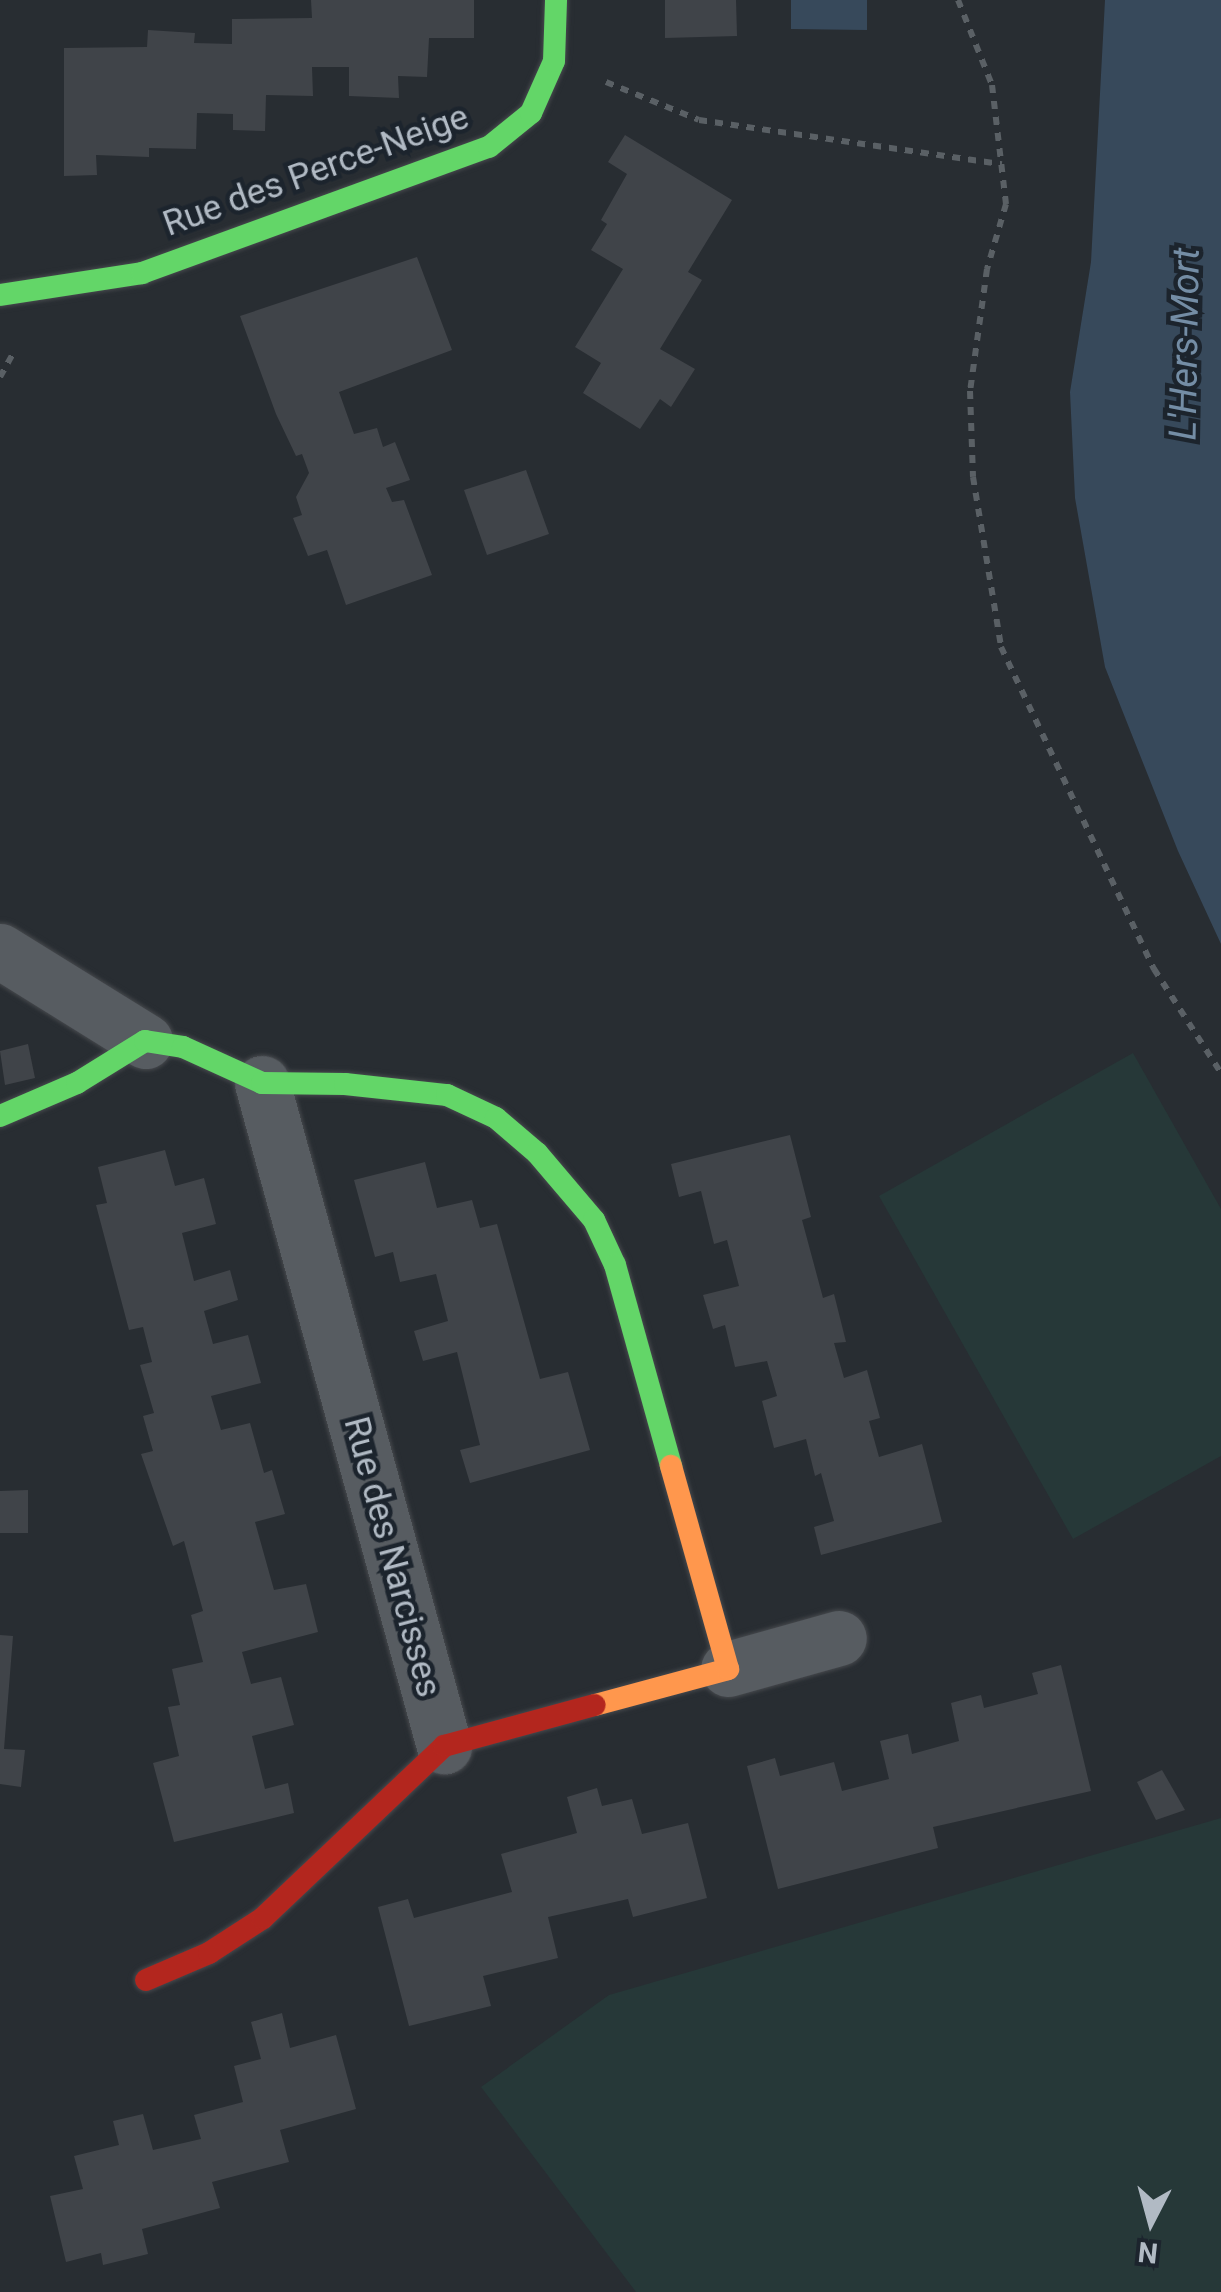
<!DOCTYPE html>
<html>
<head>
<meta charset="utf-8">
<style>
  body { margin:0 }
  #map { position:relative; width:1221px; height:2292px; overflow:hidden; background:#282d32; font-family:Roboto,sans-serif }
  div>[style] { position:absolute }
  [style*='--x'] { left:calc(var(--x)*1px); top:calc(var(--y)*1px); width:calc(var(--w)*1px); rotate:calc(var(--a)*1deg) }
  .green>* { inset:0; background:#263838 }
  .water>* { inset:0; background:#37495b }
  .building>* { inset:0; background:#404449 }
  .path>* { height:6px; margin-top:-3px; transform-origin:0; background:repeating-linear-gradient(90deg,#5a6065 0 8px,transparent 0 16px) }
  .roads { filter:drop-shadow(0 0 2px #46494d) drop-shadow(0 0 2px #46494d) }
  .street>* { height:55px; margin:-27.5px; padding:0 27.5px; transform-origin:27.5px; border-radius:27.5px; background:#575c61 }
  .fast>* { height:22px; margin:-11px; padding:0 11px; transform-origin:11px; border-radius:11px; background:#63d668 }
  .slow>* { height:22px; margin:-11px; padding:0 11px; transform-origin:11px; border-radius:11px; background:#ff974d }
  .jam>* { height:22px; margin:-11px; padding:0 11px; transform-origin:11px; border-radius:11px; background:#b3261e }
  span { translate:-50% -50%; white-space:nowrap; text-align:center; line-height:1.15; -webkit-text-stroke:9px #1c242d; paint-order:stroke }
  .street-label { font-size:35px; color:#b1bac4 }
  .water-label { font-size:38px; color:#748da5; font-style:italic }
  .north { position:absolute; left:1101px; top:2172px; width:100px; height:100px; -webkit-text-stroke:8px #1c242d; paint-order:stroke; rotate:186deg; font-size:28px; font-weight:700; line-height:40px; text-align:center; color:#b1bac4 }
  .north::after { content:''; display:block; margin:auto; width:35px; height:45px; background:#b1bac4; clip-path:polygon(50% 0,100% 100%,50% 72%,0 100%) }
</style>
</head>
<body>
<div id="map">
  <div class="green">
    <i style="clip-path:polygon(1133px 1053px,1221px 1209px,1221px 1456px,1073px 1539px,879px 1196px)"></i>
    <i style="clip-path:polygon(1221px 1818px,1221px 2292px,636px 2292px,481px 2087px,609px 1995px)"></i>
  </div>
  <div class="water">
    <i style="clip-path:polygon(791px 0,867px 0,867px 30px,791px 29px)"></i>
    <i style="clip-path:polygon(1105px 0,1221px 0,1221px 944px,1178px 851px,1105px 667px,1075px 498px,1070px 392px,1091px 262px)"></i>
  </div>
  <div class="building">
    <i style="clip-path:polygon(311px 0,474px 0,474px 38px,429px 38px,427px 77px,398px 76px,399px 98px,349px 96px,349px 67px,312px 67px,313px 96px,266px 95px,265px 131px,233px 130px,233px 114px,197px 113px,196px 149px,149px 148px,149px 157px,96px 155px,97px 175px,64px 176px,64px 48px,147px 47px,148px 30px,195px 33px,194px 43px,232px 44px,232px 19px,312px 18px)"></i>
    <i style="clip-path:polygon(665px 0,736px 0,737px 36px,665px 38px)"></i>
    <i style="clip-path:polygon(625px 135px,732px 200px,688px 272px,702px 280px,660px 349px,695px 369px,671px 407px,660px 399px,640px 429px,583px 393px,601px 363px,575px 347px,623px 269px,591px 250px,607px 224px,601px 220px,627px 174px,608px 162px)"></i>
    <i style="clip-path:polygon(417px 257px,452px 350px,339px 392px,354px 434px,377px 428px,383px 447px,395px 442px,410px 480px,386px 488px,392px 502px,404px 500px,432px 575px,346px 605px,327px 550px,308px 556px,293px 518px,302px 515px,296px 497px,309px 473px,302px 454px,296px 456px,276px 414px,240px 316px)"></i>
    <i style="clip-path:polygon(526px 470px,549px 534px,487px 555px,464px 490px)"></i>
    <i style="clip-path:polygon(28px 1044px,35px 1078px,5px 1085px,0 1051px)"></i>
    <i style="clip-path:polygon(790px 1135px,811px 1217px,802px 1220px,823px 1298px,834px 1294px,846px 1342px,834px 1343px,844px 1378px,867px 1370px,880px 1418px,869px 1421px,879px 1457px,922px 1444px,942px 1522px,821px 1555px,814px 1527px,834px 1521px,821px 1473px,815px 1476px,806px 1439px,774px 1448px,762px 1401px,777px 1396px,767px 1361px,735px 1367px,725px 1325px,713px 1329px,703px 1295px,739px 1286px,727px 1240px,714px 1244px,701px 1191px,679px 1197px,671px 1164px)"></i>
    <i style="clip-path:polygon(165px 1150px,175px 1186px,204px 1178px,216px 1224px,182px 1233px,194px 1281px,230px 1270px,238px 1300px,204px 1311px,213px 1344px,248px 1335px,261px 1383px,211px 1396px,221px 1430px,250px 1423px,264px 1473px,272px 1470px,285px 1514px,255px 1522px,274px 1590px,306px 1584px,318px 1632px,242px 1652px,251px 1684px,281px 1677px,294px 1725px,252px 1736px,265px 1789px,288px 1783px,294px 1813px,174px 1842px,153px 1763px,179px 1756px,168px 1707px,180px 1705px,172px 1669px,203px 1662px,191px 1615px,203px 1611px,184px 1541px,173px 1546px,141px 1454px,153px 1451px,143px 1416px,154px 1413px,140px 1365px,152px 1362px,143px 1327px,129px 1330px,96px 1205px,107px 1203px,98px 1167px)"></i>
    <i style="clip-path:polygon(425px 1162px,437px 1208px,472px 1200px,480px 1228px,497px 1224px,540px 1379px,568px 1372px,590px 1450px,470px 1483px,460px 1450px,480px 1445px,457px 1352px,423px 1361px,414px 1331px,448px 1321px,436px 1274px,400px 1282px,393px 1252px,375px 1257px,354px 1180px)"></i>
    <i style="clip-path:polygon(28px 1490px,28px 1533px,0 1533px,0 1491px)"></i>
    <i style="clip-path:polygon(0 1635px,13px 1636px,4px 1749px,25px 1750px,21px 1787px,0 1784px)"></i>
    <i style="clip-path:polygon(1061px 1665px,1091px 1791px,933px 1827px,938px 1848px,778px 1889px,747px 1766px,775px 1758px,780px 1776px,834px 1762px,842px 1791px,889px 1779px,880px 1741px,908px 1734px,912px 1754px,959px 1741px,951px 1703px,981px 1695px,984px 1708px,1038px 1694px,1032px 1673px)"></i>
    <i style="clip-path:polygon(1162px 1770px,1185px 1810px,1156px 1820px,1137px 1782px)"></i>
    <i style="clip-path:polygon(597px 1788px,602px 1806px,632px 1799px,642px 1834px,688px 1823px,707px 1898px,633px 1917px,628px 1899px,548px 1917px,558px 1958px,483px 1976px,491px 2006px,409px 2026px,378px 1907px,408px 1899px,414px 1918px,512px 1892px,501px 1854px,577px 1833px,567px 1797px)"></i>
    <i style="clip-path:polygon(282px 2013px,290px 2048px,336px 2035px,356px 2109px,280px 2130px,289px 2162px,212px 2182px,220px 2208px,142px 2229px,148px 2254px,103px 2265px,101px 2253px,66px 2262px,50px 2196px,83px 2189px,74px 2156px,119px 2145px,113px 2121px,143px 2114px,153px 2150px,201px 2139px,194px 2115px,243px 2102px,234px 2066px,261px 2059px,251px 2022px)"></i>
  </div>
  <div class="path">
    <i style="--x:958;--y:0;--w:92;--a:68.2"></i>
    <i style="--x:992;--y:85;--w:120;--a:83.3"></i>
    <i style="--x:1006;--y:204;--w:68;--a:106.3"></i>
    <i style="--x:987;--y:269;--w:123;--a:97.9"></i>
    <i style="--x:970;--y:391;--w:86;--a:88"></i>
    <i style="--x:973;--y:477;--w:172;--a:80.6"></i>
    <i style="--x:1001;--y:647;--w:357;--a:64.6"></i>
    <i style="--x:1154;--y:969;--w:124;--a:57.2"></i>
    <i style="--x:606;--y:82;--w:100;--a:22.2"></i>
    <i style="--x:699;--y:120;--w:306;--a:8.3"></i>
    <i style="--x:0;--y:377;--w:29;--a:-61"></i>
  </div>
  <div class="roads">
    <div class="street">
      <i style="--x:0;--y:951;--w:171;--a:31.8"></i>
      <i style="--x:262;--y:1083;--w:688;--a:74.65"></i>
      <i style="--x:728;--y:1669;--w:115;--a:-15.6"></i>
    </div>
    <div class="fast">
      <i style="--x:0;--y:295;--w:144;--a:-8.8"></i>
      <i style="--x:142;--y:273;--w:369;--a:-20"></i>
      <i style="--x:489;--y:147;--w:54;--a:-39"></i>
      <i style="--x:531;--y:113;--w:57;--a:-66.1"></i>
      <i style="--x:554;--y:61;--w:61;--a:-88.1"></i>
      <i style="--x:0;--y:1116;--w:84;--a:-23.2"></i>
      <i style="--x:77;--y:1083;--w:80;--a:-31.7"></i>
      <i style="--x:145;--y:1041;--w:38;--a:9"></i>
      <i style="--x:183;--y:1047;--w:87;--a:24.5"></i>
      <i style="--x:262;--y:1083;--w:83;--a:0.7"></i>
      <i style="--x:345;--y:1084;--w:103;--a:6.2"></i>
      <i style="--x:447;--y:1095;--w:54;--a:25.1"></i>
      <i style="--x:496;--y:1118;--w:54;--a:40.5"></i>
      <i style="--x:537;--y:1153;--w:88;--a:49.6"></i>
      <i style="--x:594;--y:1220;--w:50;--a:65"></i>
      <i style="--x:615;--y:1265;--w:209;--a:74.4"></i>
    </div>
    <div class="slow">
      <i style="--x:595;--y:1705;--w:138;--a:-15.1"></i>
      <i style="--x:728;--y:1669;--w:211;--a:-105.7"></i>
    </div>
    <div class="jam">
      <i style="--x:146;--y:1980;--w:69;--a:-23.2"></i>
      <i style="--x:209;--y:1953;--w:64;--a:-32.9"></i>
      <i style="--x:263;--y:1918;--w:250;--a:-43.5"></i>
      <i style="--x:444;--y:1746;--w:156;--a:-15.2"></i>
    </div>
  </div>
  <div class="street-label">
    <span style="left:316px;top:171px;rotate:-20deg">Rue des Perce-Neige</span>
    <span style="left:392px;top:1557px;rotate:75deg">Rue des Narcisses</span>
  </div>
  <div class="water-label">
    <span style="left:1185px;top:344px;rotate:-89deg">L'Hers-Mort</span>
  </div>
  <div class="north">N</div>
</div>
</body>
</html>
